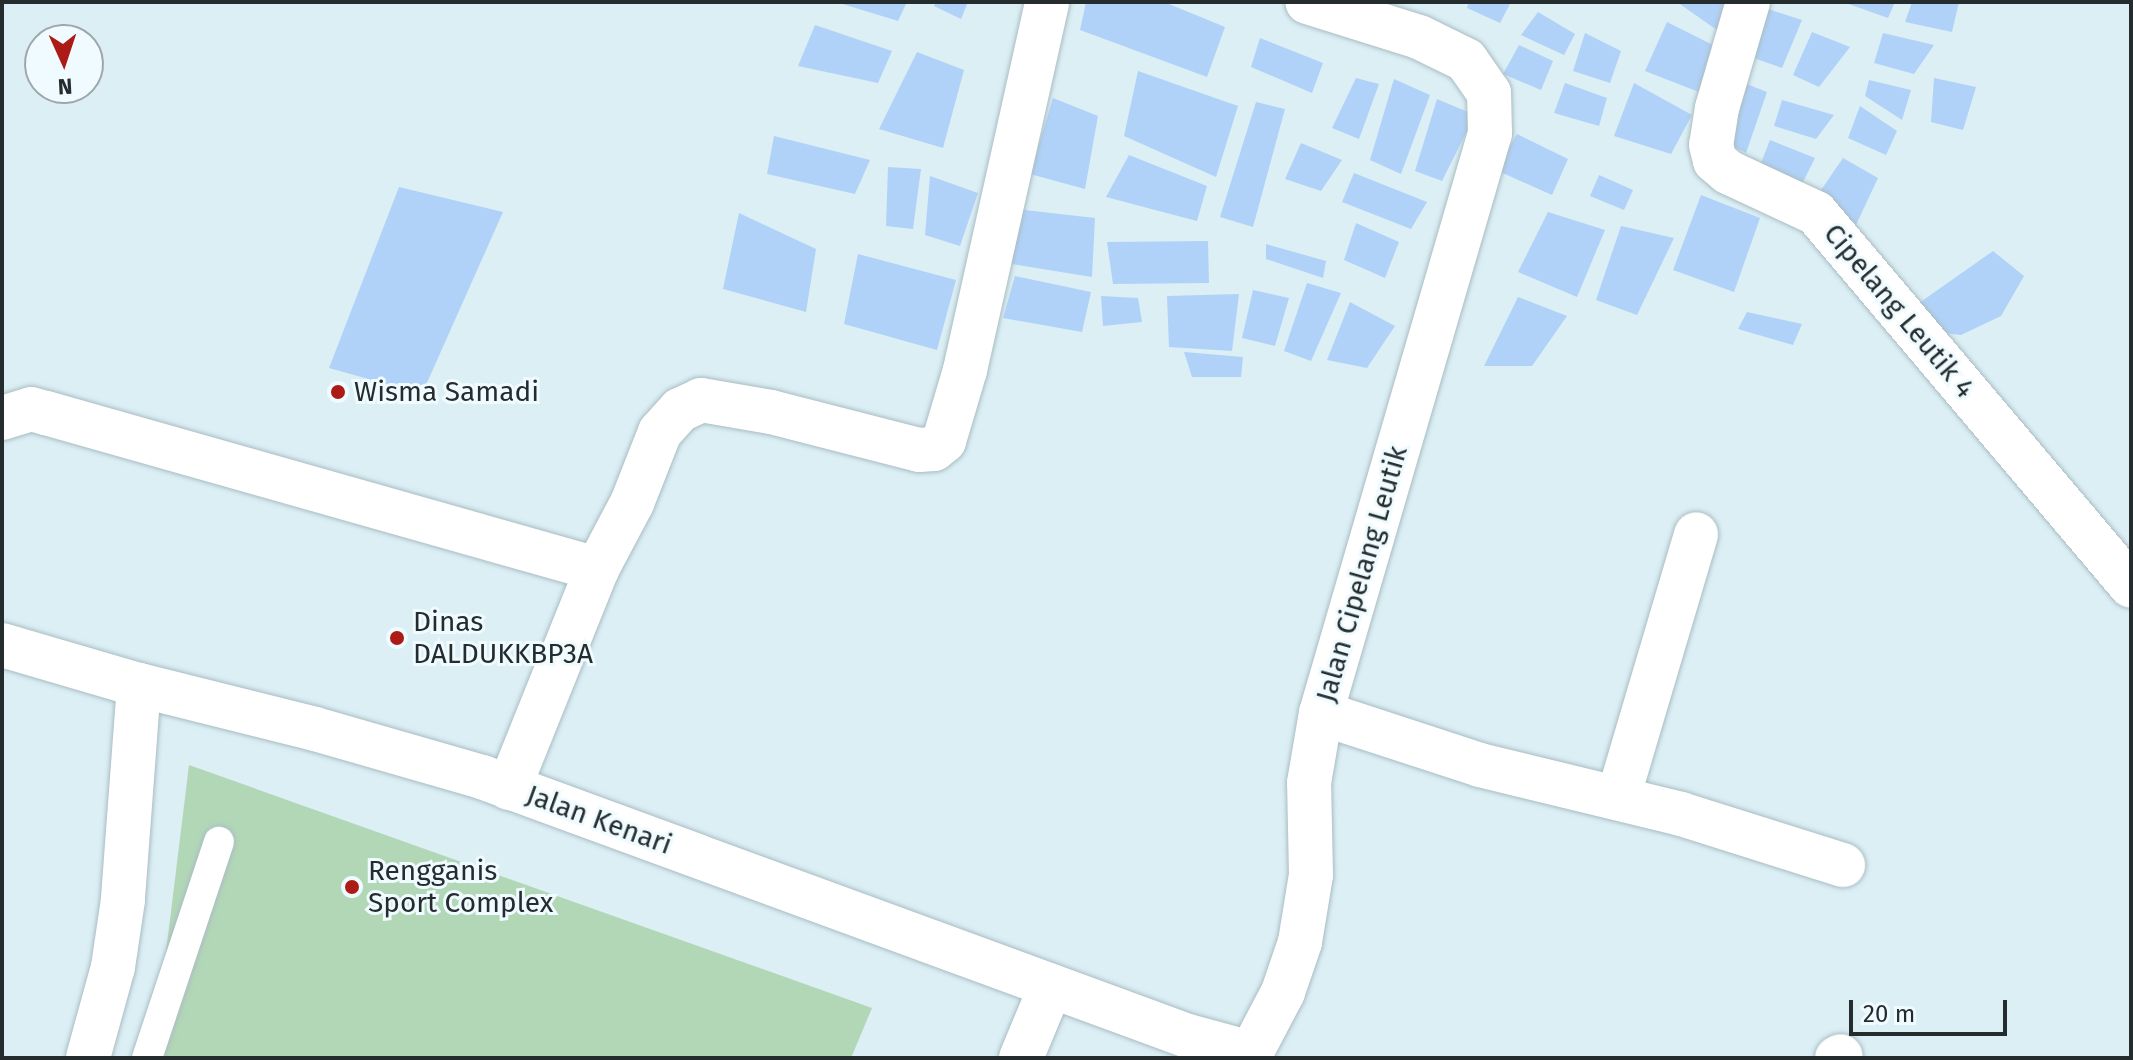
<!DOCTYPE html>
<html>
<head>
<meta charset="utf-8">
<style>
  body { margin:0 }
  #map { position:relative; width:2133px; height:1060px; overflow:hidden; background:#dbeff5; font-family:"Fira Sans",sans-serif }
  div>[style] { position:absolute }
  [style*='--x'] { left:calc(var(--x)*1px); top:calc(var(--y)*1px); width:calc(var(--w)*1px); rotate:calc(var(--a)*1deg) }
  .green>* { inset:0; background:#b2d7b7 }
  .building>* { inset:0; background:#b1d2f8 }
  .roads { filter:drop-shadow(0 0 2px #a9bcc2) drop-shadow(0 0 2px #a9bcc2) }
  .lane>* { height:30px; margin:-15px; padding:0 15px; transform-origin:15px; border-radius:15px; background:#fff }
  .street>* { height:44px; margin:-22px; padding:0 22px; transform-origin:22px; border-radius:22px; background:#fff }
  .dots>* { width:22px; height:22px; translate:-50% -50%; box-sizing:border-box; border:4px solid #effbff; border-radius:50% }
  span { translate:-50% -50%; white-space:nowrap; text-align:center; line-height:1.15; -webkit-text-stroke:6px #effbff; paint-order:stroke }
  .street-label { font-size:28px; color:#252c2e }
  .poi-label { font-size:28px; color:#252c2e }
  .left { translate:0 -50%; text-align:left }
  .frame { position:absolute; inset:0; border:4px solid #252c2e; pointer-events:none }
  .north { position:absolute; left:24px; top:24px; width:80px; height:80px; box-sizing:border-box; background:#effbff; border:2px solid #9ea8ab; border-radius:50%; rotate:177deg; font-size:22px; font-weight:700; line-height:32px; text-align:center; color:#252c2e }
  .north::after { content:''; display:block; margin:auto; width:28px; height:36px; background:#ac1b15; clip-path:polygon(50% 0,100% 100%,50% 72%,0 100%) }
  .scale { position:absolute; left:1849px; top:1000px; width:158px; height:36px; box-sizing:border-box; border:4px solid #252c2e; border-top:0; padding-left:10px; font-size:24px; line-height:28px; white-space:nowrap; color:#252c2e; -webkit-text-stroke:6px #effbff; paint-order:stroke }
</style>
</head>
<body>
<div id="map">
  <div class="green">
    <i style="clip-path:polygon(189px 765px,872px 1008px,851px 1058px,153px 1058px)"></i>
  </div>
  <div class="building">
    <i style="clip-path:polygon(836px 2px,907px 2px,898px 21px)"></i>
    <i style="clip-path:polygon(936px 2px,968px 2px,961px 19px,934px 6px)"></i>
    <i style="clip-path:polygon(1086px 2px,1164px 2px,1225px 27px,1207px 77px,1080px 30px)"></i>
    <i style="clip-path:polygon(1469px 2px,1511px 2px,1500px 23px,1467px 8px)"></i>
    <i style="clip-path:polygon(1677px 2px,1735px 2px,1724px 35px)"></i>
    <i style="clip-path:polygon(1843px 2px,1895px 2px,1888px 18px)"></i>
    <i style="clip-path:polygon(1912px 2px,1959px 2px,1952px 32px,1905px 22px)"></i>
    <i style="clip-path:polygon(1768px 9px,1802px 20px,1782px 68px,1748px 56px)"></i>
    <i style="clip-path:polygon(1538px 12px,1575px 34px,1564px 55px,1521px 35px)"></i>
    <i style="clip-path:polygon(1667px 22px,1723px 50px,1704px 94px,1645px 71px)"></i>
    <i style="clip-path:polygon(815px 25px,892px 51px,878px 83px,798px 66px)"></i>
    <i style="clip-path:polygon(1812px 32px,1850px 47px,1819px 87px,1793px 75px)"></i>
    <i style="clip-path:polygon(1585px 33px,1621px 51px,1610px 83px,1573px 71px)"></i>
    <i style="clip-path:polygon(1883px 33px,1934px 45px,1914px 74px,1874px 63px)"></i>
    <i style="clip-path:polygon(1260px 38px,1323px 63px,1312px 93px,1251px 67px)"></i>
    <i style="clip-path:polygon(1519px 45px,1553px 61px,1541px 90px,1503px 74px)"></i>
    <i style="clip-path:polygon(917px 52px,964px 70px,943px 148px,879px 129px)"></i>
    <i style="clip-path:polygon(1138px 71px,1238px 106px,1216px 177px,1124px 136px)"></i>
    <i style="clip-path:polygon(1356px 78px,1379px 84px,1359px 139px,1332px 128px)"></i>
    <i style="clip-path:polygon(1934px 78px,1976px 87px,1963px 130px,1931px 122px)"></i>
    <i style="clip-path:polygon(1394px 79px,1430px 95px,1401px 174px,1370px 160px)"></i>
    <i style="clip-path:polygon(1869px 80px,1911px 90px,1902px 120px,1865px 96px)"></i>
    <i style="clip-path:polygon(1739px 81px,1767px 92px,1746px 153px,1723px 141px)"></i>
    <i style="clip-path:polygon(1565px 83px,1607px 98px,1599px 126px,1554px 113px)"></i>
    <i style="clip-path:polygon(1634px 83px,1692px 115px,1671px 154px,1614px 136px)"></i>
    <i style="clip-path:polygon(1053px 98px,1098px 116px,1085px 189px,1030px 174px)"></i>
    <i style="clip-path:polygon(1437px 99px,1475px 115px,1442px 181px,1415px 171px)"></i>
    <i style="clip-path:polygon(1782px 100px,1834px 115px,1816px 139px,1774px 126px)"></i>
    <i style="clip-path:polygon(1256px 102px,1285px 109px,1253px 227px,1220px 217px)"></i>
    <i style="clip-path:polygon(1860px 106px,1897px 131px,1886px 155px,1848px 138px)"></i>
    <i style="clip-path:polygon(1517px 134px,1568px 159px,1552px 195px,1496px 170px)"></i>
    <i style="clip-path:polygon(774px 136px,870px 160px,855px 194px,767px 174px)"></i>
    <i style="clip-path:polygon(1770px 140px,1815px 158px,1802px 184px,1759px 168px)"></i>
    <i style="clip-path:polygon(1301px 143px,1342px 160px,1321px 191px,1285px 179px)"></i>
    <i style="clip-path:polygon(1129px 155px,1207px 186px,1197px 221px,1106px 197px)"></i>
    <i style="clip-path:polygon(1843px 158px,1878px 178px,1856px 225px,1819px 193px)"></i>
    <i style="clip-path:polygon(888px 167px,921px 169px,913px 229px,886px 226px)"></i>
    <i style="clip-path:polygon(1354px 173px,1427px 202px,1411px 229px,1342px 202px)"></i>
    <i style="clip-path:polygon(1599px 175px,1633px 190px,1624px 210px,1590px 196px)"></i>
    <i style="clip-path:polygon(930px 176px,978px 193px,960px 246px,925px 235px)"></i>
    <i style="clip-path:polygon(399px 187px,503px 212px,422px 394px,329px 368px)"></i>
    <i style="clip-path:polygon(1701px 195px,1760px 218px,1734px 292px,1673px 270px)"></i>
    <i style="clip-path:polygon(1016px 209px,1095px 218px,1092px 277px,1012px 264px)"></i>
    <i style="clip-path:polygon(1548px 212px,1605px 230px,1577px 297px,1518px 272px)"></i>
    <i style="clip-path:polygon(739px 213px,816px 249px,806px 312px,723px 289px)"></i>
    <i style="clip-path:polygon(1356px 223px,1399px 242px,1385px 278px,1344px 260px)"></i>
    <i style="clip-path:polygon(1621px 226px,1674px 238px,1637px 315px,1596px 300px)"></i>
    <i style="clip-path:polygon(1208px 241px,1209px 283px,1113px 284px,1107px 242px)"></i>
    <i style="clip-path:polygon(1266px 244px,1326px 261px,1323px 278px,1266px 259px)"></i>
    <i style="clip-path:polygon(1993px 251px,2024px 276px,2001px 316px,1961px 335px,1926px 331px,1912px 308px)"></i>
    <i style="clip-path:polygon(858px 254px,956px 280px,937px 350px,844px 324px)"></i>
    <i style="clip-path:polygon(1015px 276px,1091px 292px,1082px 332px,1003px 318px)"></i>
    <i style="clip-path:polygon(1307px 283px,1341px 293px,1311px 361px,1284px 351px)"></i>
    <i style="clip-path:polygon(1253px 290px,1289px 298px,1275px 346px,1242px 338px)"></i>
    <i style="clip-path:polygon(1239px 294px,1232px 351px,1169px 347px,1167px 296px)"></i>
    <i style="clip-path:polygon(1101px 296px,1138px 298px,1142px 322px,1103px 326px)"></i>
    <i style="clip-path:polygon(1518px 297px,1567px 316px,1532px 366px,1484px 366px)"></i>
    <i style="clip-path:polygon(1350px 302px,1395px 326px,1367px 368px,1327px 360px)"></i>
    <i style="clip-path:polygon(1747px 312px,1802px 324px,1793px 345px,1738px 329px)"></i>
    <i style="clip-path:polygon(1184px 352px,1243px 357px,1241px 377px,1192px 377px)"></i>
  </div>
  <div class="roads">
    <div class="lane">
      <i style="--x:147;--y:1058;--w:228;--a:-71.6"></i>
    </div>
    <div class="street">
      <i style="--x:1748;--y:2;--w:110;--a:106.3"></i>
      <i style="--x:1717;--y:108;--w:37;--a:99"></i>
      <i style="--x:1711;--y:145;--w:16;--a:76"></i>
      <i style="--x:1715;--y:161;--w:17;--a:40"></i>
      <i style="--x:1728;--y:172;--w:97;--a:25"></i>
      <i style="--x:1816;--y:213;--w:488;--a:49.8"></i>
      <i style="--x:2;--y:418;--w:30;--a:-17"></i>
      <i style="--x:31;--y:409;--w:16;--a:15"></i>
      <i style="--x:46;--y:413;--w:573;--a:15.81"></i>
      <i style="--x:2;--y:645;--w:143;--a:16.3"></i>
      <i style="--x:139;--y:685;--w:216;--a:94.3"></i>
      <i style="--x:123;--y:900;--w:68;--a:98.5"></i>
      <i style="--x:113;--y:967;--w:94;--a:105.4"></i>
      <i style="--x:139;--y:685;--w:181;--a:14"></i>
      <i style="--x:315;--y:729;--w:174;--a:16"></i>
      <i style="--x:482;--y:777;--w:752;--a:20.15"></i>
      <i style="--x:1188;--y:1036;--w:65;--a:15.1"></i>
      <i style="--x:1251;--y:1053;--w:69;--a:-62.3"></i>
      <i style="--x:1283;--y:992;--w:53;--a:-71.2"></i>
      <i style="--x:1300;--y:942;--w:68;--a:-80.7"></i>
      <i style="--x:1311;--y:875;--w:92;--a:-91.2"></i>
      <i style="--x:1309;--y:783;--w:71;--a:-80.3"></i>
      <i style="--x:1321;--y:713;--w:604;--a:-73.75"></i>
      <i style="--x:1490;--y:133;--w:40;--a:-91.4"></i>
      <i style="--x:1489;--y:93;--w:40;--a:-124.9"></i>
      <i style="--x:1466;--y:60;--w:52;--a:-153.9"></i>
      <i style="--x:1419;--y:37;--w:117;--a:-162.6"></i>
      <i style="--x:1321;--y:713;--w:167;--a:18.1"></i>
      <i style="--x:1480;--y:765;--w:207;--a:13.7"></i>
      <i style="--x:1681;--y:814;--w:170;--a:17.5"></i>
      <i style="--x:509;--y:788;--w:236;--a:-68.1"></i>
      <i style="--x:597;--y:569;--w:75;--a:-62.1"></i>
      <i style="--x:632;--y:503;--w:76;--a:-68.5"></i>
      <i style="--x:660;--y:432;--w:30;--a:-48"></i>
      <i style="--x:680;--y:410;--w:23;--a:-25"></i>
      <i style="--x:701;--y:400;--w:71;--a:9.7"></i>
      <i style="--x:771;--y:412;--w:153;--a:14.4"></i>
      <i style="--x:919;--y:450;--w:15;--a:-4"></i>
      <i style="--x:934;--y:449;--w:13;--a:-39"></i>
      <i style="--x:944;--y:441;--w:74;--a:-73.5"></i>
      <i style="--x:965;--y:370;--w:377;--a:-77.4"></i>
      <i style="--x:1618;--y:798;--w:275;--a:-73.5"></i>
      <i style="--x:1021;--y:1058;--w:78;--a:-67.4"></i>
      <i style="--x:1837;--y:1058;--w:4;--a:-27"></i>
    </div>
  </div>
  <div class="dots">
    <i style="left:338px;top:392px;background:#ac1b15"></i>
    <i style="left:397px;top:638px;background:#ac1b15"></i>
    <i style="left:352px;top:887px;background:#ac1b15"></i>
  </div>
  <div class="street-label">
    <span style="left:1899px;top:311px;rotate:50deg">Cipelang Leutik 4</span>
    <span style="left:1362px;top:574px;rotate:-74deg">Jalan Cipelang Leutik</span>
    <span style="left:599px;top:820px;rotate:20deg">Jalan Kenari</span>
  </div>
  <div class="poi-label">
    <span class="left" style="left:354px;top:392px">Wisma Samadi</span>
    <span class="left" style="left:413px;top:638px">Dinas<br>DALDUKKBP3A</span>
    <span class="left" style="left:368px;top:887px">Rengganis<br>Sport Complex</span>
  </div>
  <div class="frame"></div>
  <div class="north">N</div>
  <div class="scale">20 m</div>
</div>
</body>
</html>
